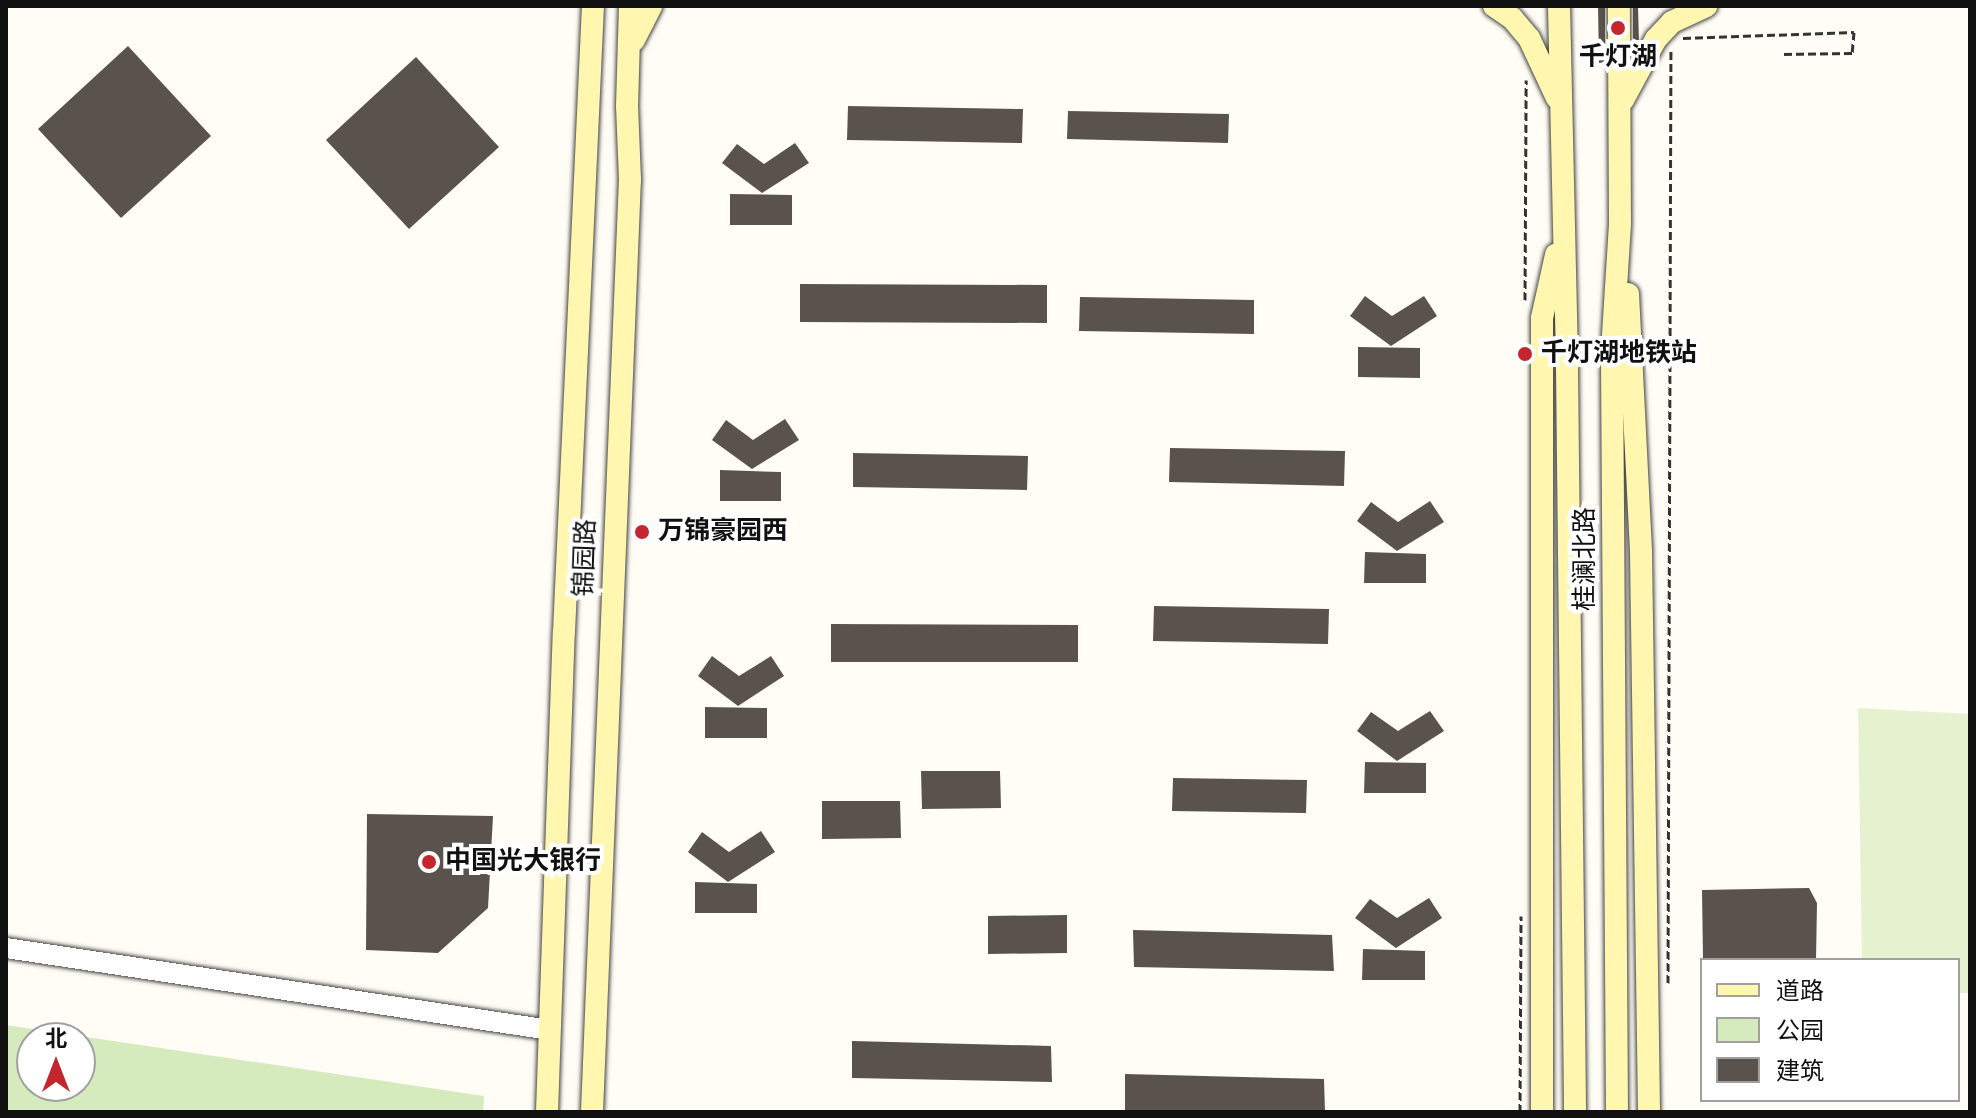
<!DOCTYPE html>
<html>
<head>
<meta charset="utf-8">
<style>
  body { margin:0 }
  #map { position:relative; width:1976px; height:1118px; overflow:hidden; background:#fffdf5; font-family:Spectral,"Noto Sans SC",serif }
  div>[style] { position:absolute }
  [style*='--x'] { left:calc(var(--x)*1px); top:calc(var(--y)*1px); width:calc(var(--w)*1px); rotate:calc(var(--a)*1deg) }
  .green>* { inset:0; background:#d5ebbd }
  .pitch>* { inset:0; background:#e6f2cf }
  .building>* { inset:0; background:#5a524d }
  .path>* { height:3px; margin-top:-1.5px; transform-origin:0; background:repeating-linear-gradient(90deg,#333 0 8px,transparent 0 12px) }
  .roads { filter:drop-shadow(0 0 2px #444) drop-shadow(0 0 2px #444) }
  .tertiary>* { height:20px; margin:-10px; padding:0 10px; transform-origin:10px; border-radius:10px; background:#fff }
  .secondary>* { height:22px; margin:-11px; padding:0 11px; transform-origin:11px; border-radius:11px; background:#fff6b0 }
  .dots>* { width:22px; height:22px; translate:-50% -50%; box-sizing:border-box; border:4px solid #fff; border-radius:50% }
  span { translate:-50% -50%; white-space:nowrap; text-align:center; line-height:1.15; -webkit-text-stroke:8px #fff; paint-order:stroke }
  .poi-label { font-size:26px; color:#111; font-weight:700 }
  .left { translate:0 -50%; text-align:left }
  .street-label { font-size:26px; color:#111 }
  .frame { position:absolute; inset:0; border:8px solid #111; pointer-events:none }
  .legend { position:absolute; left:1700px; top:958px; width:260px; height:144px; box-sizing:border-box; background:#fff; border:2px solid #a0a0a0; margin:0; padding:10px 14px; list-style:none; font-size:24px; color:#111 }
  .legend li { display:flex; align-items:center; gap:16px; height:40px }
  .legend b { width:40px; border:2px solid #a0a0a0 }
  .north { position:absolute; left:16px; top:1022px; width:80px; height:80px; box-sizing:border-box; background:#fff; border:2px solid #a0a0a0; border-radius:50%; rotate:0deg; font-size:22px; font-weight:700; line-height:32px; text-align:center; color:#111 }
  .north::after { content:''; display:block; margin:auto; width:28px; height:36px; background:#c4262e; clip-path:polygon(50% 0,100% 100%,50% 72%,0 100%) }
</style>
</head>
<body>
<div id="map">
  <div class="green">
    <i style="clip-path:polygon(evenodd,6px 1025px,484px 1096px,483px 1112px,6px 1112px,6px 1025px,32px 1038px,80px 1038px,80px 1086px,32px 1086px,32px 1038px)"></i>
  </div>
  <div class="pitch">
    <i style="clip-path:polygon(1858px 708px,1970px 714px,1970px 993px,1958px 993px,1958px 960px,1862px 960px)"></i>
  </div>
  <div class="building">
    <i style="clip-path:polygon(1598px 6px,1605px 6px,1605px 62px,1599px 63px)"></i>
    <i style="clip-path:polygon(1633px 6px,1638px 6px,1639px 42px,1633px 52px)"></i>
    <i style="clip-path:polygon(128px 46px,211px 136px,121px 218px,38px 129px)"></i>
    <i style="clip-path:polygon(416px 57px,499px 147px,409px 229px,326px 140px)"></i>
    <i style="clip-path:polygon(848px 106px,1023px 109px,1022px 143px,847px 140px)"></i>
    <i style="clip-path:polygon(1068px 111px,1229px 114px,1228px 143px,1067px 139px)"></i>
    <i style="clip-path:polygon(795px 143px,809px 163px,762px 193px,722px 163px,737px 144px,764px 164px)"></i>
    <i style="clip-path:polygon(730px 194px,792px 195px,792px 225px,730px 225px)"></i>
    <i style="clip-path:polygon(800px 284px,1047px 285px,1047px 323px,800px 322px)"></i>
    <i style="clip-path:polygon(1365px 296px,1392px 316px,1424px 296px,1437px 316px,1391px 346px,1350px 316px)"></i>
    <i style="clip-path:polygon(1080px 297px,1254px 300px,1254px 334px,1079px 331px)"></i>
    <i style="clip-path:polygon(1358px 347px,1420px 348px,1420px 378px,1358px 377px)"></i>
    <i style="clip-path:polygon(785px 419px,799px 440px,752px 469px,712px 440px,726px 420px,753px 440px)"></i>
    <i style="clip-path:polygon(1170px 448px,1345px 451px,1344px 486px,1169px 482px)"></i>
    <i style="clip-path:polygon(853px 453px,1028px 456px,1027px 490px,853px 487px)"></i>
    <i style="clip-path:polygon(720px 470px,781px 472px,781px 501px,720px 501px)"></i>
    <i style="clip-path:polygon(1430px 501px,1444px 522px,1397px 551px,1357px 521px,1371px 502px,1398px 522px)"></i>
    <i style="clip-path:polygon(1365px 552px,1426px 554px,1426px 583px,1364px 583px)"></i>
    <i style="clip-path:polygon(1154px 606px,1329px 609px,1328px 644px,1153px 641px)"></i>
    <i style="clip-path:polygon(831px 624px,1078px 625px,1078px 662px,831px 662px)"></i>
    <i style="clip-path:polygon(712px 656px,739px 676px,771px 656px,784px 676px,738px 706px,698px 676px)"></i>
    <i style="clip-path:polygon(705px 707px,767px 708px,767px 738px,705px 738px)"></i>
    <i style="clip-path:polygon(1430px 711px,1444px 731px,1397px 761px,1357px 731px,1371px 712px,1398px 731px)"></i>
    <i style="clip-path:polygon(1365px 762px,1426px 763px,1426px 793px,1364px 793px)"></i>
    <i style="clip-path:polygon(921px 771px,1000px 771px,1001px 808px,922px 809px)"></i>
    <i style="clip-path:polygon(1173px 778px,1307px 780px,1306px 813px,1172px 811px)"></i>
    <i style="clip-path:polygon(822px 801px,900px 801px,901px 838px,822px 839px)"></i>
    <i style="clip-path:polygon(367px 814px,493px 816px,488px 908px,438px 953px,366px 950px)"></i>
    <i style="clip-path:polygon(761px 831px,775px 852px,728px 882px,688px 852px,702px 832px,729px 852px)"></i>
    <i style="clip-path:polygon(695px 882px,757px 884px,757px 913px,695px 913px)"></i>
    <i style="clip-path:polygon(1809px 888px,1817px 903px,1816px 960px,1703px 960px,1702px 890px)"></i>
    <i style="clip-path:polygon(1429px 898px,1442px 918px,1396px 948px,1355px 918px,1370px 899px,1397px 918px)"></i>
    <i style="clip-path:polygon(1067px 915px,1067px 953px,988px 954px,988px 916px)"></i>
    <i style="clip-path:polygon(1133px 930px,1332px 935px,1334px 971px,1134px 967px)"></i>
    <i style="clip-path:polygon(1363px 949px,1425px 951px,1425px 980px,1362px 980px)"></i>
    <i style="clip-path:polygon(852px 1041px,1051px 1046px,1052px 1082px,852px 1078px)"></i>
    <i style="clip-path:polygon(1125px 1074px,1324px 1079px,1325px 1112px,1125px 1111px)"></i>
  </div>
  <div class="path">
    <i style="--x:1683;--y:38;--w:171;--a:-2"></i>
    <i style="--x:1854;--y:32;--w:21;--a:95"></i>
    <i style="--x:1852;--y:53;--w:71;--a:179.2"></i>
    <i style="--x:1525;--y:300;--w:220;--a:-89.7"></i>
    <i style="--x:1668;--y:983;--w:932;--a:-89.82"></i>
    <i style="--x:1520;--y:1112;--w:196;--a:-89.7"></i>
  </div>
  <div class="roads">
    <div class="tertiary">
      <i style="--x:6;--y:948;--w:550;--a:8.57"></i>
    </div>
    <div class="secondary">
      <i style="--x:1494;--y:6;--w:22;--a:34"></i>
      <i style="--x:1512;--y:18;--w:26;--a:50"></i>
      <i style="--x:1529;--y:38;--w:66;--a:65"></i>
      <i style="--x:1559;--y:6;--w:362;--a:88.7"></i>
      <i style="--x:1567;--y:368;--w:744;--a:89.38"></i>
      <i style="--x:634;--y:40;--w:38;--a:-63"></i>
      <i style="--x:1623;--y:100;--w:69;--a:-61.6"></i>
      <i style="--x:1656;--y:39;--w:23;--a:-47"></i>
      <i style="--x:1672;--y:22;--w:38;--a:-25"></i>
      <i style="--x:1628;--y:294;--w:258;--a:87.1"></i>
      <i style="--x:1641;--y:552;--w:560;--a:89.18"></i>
      <i style="--x:547;--y:1112;--w:480;--a:-88"></i>
      <i style="--x:564;--y:632;--w:627;--a:-87.35"></i>
      <i style="--x:592;--y:1112;--w:933;--a:-87.67"></i>
      <i style="--x:630;--y:180;--w:74;--a:-92.3"></i>
      <i style="--x:627;--y:106;--w:100;--a:-88.3"></i>
      <i style="--x:1542;--y:1112;--w:794;--a:-90"></i>
      <i style="--x:1542;--y:318;--w:65;--a:-77.5"></i>
      <i style="--x:1617;--y:1112;--w:761;--a:-90.38"></i>
      <i style="--x:1612;--y:351;--w:128;--a:-86.4"></i>
      <i style="--x:1620;--y:223;--w:217;--a:-90.3"></i>
    </div>
  </div>
  <div class="dots">
    <i style="left:1618px;top:28px;background:#c4262e"></i>
    <i style="left:1525px;top:354px;background:#c4262e"></i>
    <i style="left:642px;top:532px;background:#c4262e"></i>
    <i style="left:429px;top:862px;background:#c4262e"></i>
  </div>
  <div class="poi-label">
    <span style="left:1618px;top:58px">千灯湖</span>
    <span class="left" style="left:1541px;top:354px">千灯湖地铁站</span>
    <span class="left" style="left:658px;top:532px">万锦豪园西</span>
    <span class="left" style="left:445px;top:862px">中国光大银行</span>
  </div>
  <div class="street-label">
    <span style="left:586px;top:558px;rotate:-88deg">锦园路</span>
    <span style="left:1586px;top:559px;rotate:-90deg">桂澜北路</span>
  </div>
  <div class="frame"></div>
  <ul class="legend">
  <li><b style="height:10px;background:#fff6b0"></b>道路</li>
  <li><b style="height:22px;background:#d5ebbd"></b>公园</li>
  <li><b style="height:22px;background:#5a524d"></b>建筑</li>
  </ul>
  <div class="north">北</div>
</div>
</body>
</html>
